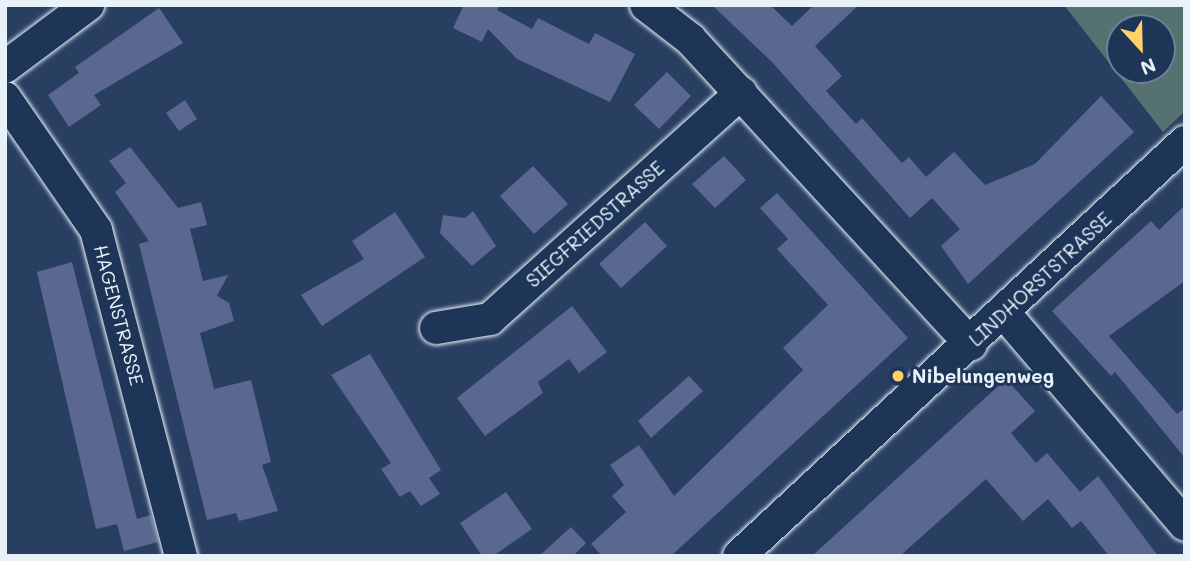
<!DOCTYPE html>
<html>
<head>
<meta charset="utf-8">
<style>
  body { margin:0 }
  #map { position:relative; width:1190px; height:561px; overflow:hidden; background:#293f62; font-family:Mali,sans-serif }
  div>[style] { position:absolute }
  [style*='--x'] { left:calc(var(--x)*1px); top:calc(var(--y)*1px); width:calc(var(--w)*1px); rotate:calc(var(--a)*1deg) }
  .green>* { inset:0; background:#557270 }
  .building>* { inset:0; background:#5a678f }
  .roads { filter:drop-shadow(0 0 2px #e8f1f8) drop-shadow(0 0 2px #e8f1f8) }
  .minor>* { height:32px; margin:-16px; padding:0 16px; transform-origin:16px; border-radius:16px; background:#1d3557 }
  .dots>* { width:19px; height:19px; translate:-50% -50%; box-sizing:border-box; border:4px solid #1d3557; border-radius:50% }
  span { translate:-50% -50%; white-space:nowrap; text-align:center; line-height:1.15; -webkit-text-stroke:6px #1d3557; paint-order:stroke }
  .street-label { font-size:19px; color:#e8f1f8 }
  .poi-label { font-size:19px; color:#e8f1f8; font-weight:700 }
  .left { translate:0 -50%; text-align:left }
  .frame { position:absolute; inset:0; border:7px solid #e8f1f8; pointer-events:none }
  .north { position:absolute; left:1106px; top:14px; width:70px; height:70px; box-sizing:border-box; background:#1d3557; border:2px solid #6e8097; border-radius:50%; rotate:158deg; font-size:19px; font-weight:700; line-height:28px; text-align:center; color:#e8f1f8 }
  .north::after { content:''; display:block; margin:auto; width:24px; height:32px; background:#ffd166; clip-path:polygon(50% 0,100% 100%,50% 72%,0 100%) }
</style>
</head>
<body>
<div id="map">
  <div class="green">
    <i style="clip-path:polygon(evenodd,1064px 5px,1185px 5px,1185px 111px,1163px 132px,1064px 5px,1120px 28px,1162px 28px,1162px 70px,1120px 70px,1120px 28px)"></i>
  </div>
  <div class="building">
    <i style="clip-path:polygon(464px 5px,500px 5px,497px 10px,532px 29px,538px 18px,589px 44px,595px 33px,635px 54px,610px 102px,517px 59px,488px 29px,482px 42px,453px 28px)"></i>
    <i style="clip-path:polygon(712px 5px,770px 5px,792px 26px,814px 5px,859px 5px,815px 46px,842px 76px,826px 91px,856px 124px,862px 118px,902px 163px,909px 157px,926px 177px,954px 152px,985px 185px,1035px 164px,1101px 96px,1134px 132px,968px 284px,941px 246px,960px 229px,932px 198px,910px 218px,772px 62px)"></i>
    <i style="clip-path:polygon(159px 8px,183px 43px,94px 95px,101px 105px,69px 127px,48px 95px,79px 73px,75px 67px)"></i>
    <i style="clip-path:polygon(667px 72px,691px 96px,659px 129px,634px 105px)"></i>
    <i style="clip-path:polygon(185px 100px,197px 119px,179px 131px,166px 113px)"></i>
    <i style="clip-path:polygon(130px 147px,178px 208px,201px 202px,207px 225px,190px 229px,203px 281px,228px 275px,217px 296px,229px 303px,234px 321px,200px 333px,214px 389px,251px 380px,271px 462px,262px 465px,278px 511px,239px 521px,236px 513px,207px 520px,139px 244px,149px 241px,115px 192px,126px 183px,109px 161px)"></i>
    <i style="clip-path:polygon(724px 156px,746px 180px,715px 208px,692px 184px)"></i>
    <i style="clip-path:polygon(533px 166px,568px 204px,534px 234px,500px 196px)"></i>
    <i style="clip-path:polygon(777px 193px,908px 338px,671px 556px,602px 556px,591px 544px,626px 512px,612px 496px,624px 485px,610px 465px,639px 445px,674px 496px,803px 370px,783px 348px,828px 305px,777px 249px,788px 239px,760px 208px)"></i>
    <i style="clip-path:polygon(1185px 205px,1185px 281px,1109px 336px,1177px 414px,1185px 408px,1185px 458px,1115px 372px,1111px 376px,1052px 311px,1151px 221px,1159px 230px)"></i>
    <i style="clip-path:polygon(473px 211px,496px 246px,472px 266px,440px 233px,443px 215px,465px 218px)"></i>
    <i style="clip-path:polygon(395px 212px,425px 257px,322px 326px,301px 295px,364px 259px,352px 241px)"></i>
    <i style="clip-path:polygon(645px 222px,667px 246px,621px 288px,599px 264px)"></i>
    <i style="clip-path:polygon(72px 262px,137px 519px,151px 515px,158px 542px,124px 551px,117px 524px,96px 529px,37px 272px)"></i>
    <i style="clip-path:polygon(572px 306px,607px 352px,579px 373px,569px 359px,538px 382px,543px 393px,485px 436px,457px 398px)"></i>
    <i style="clip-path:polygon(370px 354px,441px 470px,429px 478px,440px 494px,421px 506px,410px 491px,400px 497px,381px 469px,391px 463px,331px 375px)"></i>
    <i style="clip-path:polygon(689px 376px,703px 391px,651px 438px,638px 421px)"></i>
    <i style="clip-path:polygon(1006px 379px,1035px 411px,1011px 433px,1036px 463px,1047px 453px,1080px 492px,1098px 476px,1158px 556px,1109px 556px,1081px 521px,1072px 528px,1048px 499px,1023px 521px,986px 479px,900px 556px,812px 556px)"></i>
    <i style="clip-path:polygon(506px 492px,532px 529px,493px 556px,482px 556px,460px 523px)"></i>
    <i style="clip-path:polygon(571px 527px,586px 543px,573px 556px,539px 556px)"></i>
  </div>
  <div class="roads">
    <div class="minor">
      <i style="--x:646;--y:5;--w:56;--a:37.7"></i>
      <i style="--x:690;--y:39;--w:415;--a:47.4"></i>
      <i style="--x:5;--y:67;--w:104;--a:-36.8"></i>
      <i style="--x:5;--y:98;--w:160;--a:55.4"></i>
      <i style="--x:96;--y:230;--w:337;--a:75.4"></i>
      <i style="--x:1005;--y:314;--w:277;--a:49.5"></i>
      <i style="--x:436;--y:328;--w:55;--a:-9.5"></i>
      <i style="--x:490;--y:319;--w:338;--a:-42"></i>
      <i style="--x:739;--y:556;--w:609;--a:-42.87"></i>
    </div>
  </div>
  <div class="dots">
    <i style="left:898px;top:376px;background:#ffd166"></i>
  </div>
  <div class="street-label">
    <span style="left:595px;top:224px;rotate:-42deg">SIEGFRIEDSTRASSE</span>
    <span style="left:1040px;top:279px;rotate:-43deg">LINDHORSTSTRASSE</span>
    <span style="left:119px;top:315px;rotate:75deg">HAGENSTRASSE</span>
  </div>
  <div class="poi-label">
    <span class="left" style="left:912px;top:376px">Nibelungenweg</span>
  </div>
  <div class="frame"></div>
  <div class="north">N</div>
</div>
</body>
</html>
